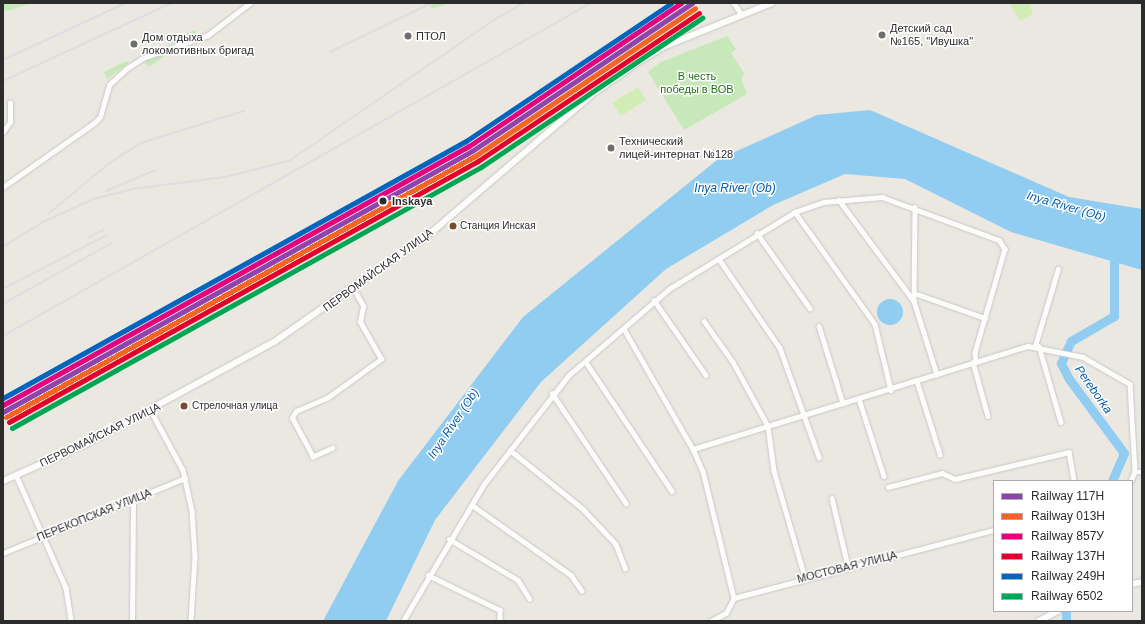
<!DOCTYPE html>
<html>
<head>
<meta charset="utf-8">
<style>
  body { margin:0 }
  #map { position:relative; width:1145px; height:624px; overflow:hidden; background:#ebe8e2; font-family:Arial,sans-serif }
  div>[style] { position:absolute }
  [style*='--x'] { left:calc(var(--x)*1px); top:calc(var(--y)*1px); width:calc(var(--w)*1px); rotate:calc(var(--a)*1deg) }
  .green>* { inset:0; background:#c7e8b9 }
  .pitch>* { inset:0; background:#d2ecb6 }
  .water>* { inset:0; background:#91ccf1 }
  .round { border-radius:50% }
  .river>* { height:9px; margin:-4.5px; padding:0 4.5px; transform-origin:4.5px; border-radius:4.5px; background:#91ccf1 }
  .roads { filter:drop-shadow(0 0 1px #c8c7c7) drop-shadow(0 0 1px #c8c7c7) }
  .street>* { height:4.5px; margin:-2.25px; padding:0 2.25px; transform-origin:2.25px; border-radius:2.25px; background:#fcfcfb }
  .secondary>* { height:6px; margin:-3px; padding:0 3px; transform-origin:3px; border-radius:3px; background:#fcfcfb }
  .rail>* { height:1.5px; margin:-0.75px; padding:0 0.75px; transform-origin:0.75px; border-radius:0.75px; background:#dedee0 }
  .rail-1>* { height:5px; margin:-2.5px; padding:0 2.5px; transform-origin:2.5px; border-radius:2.5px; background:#8e44ad }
  .rail-2>* { height:5px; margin:-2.5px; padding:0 2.5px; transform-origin:2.5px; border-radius:2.5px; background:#f26522 }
  .rail-3>* { height:5px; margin:-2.5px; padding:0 2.5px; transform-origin:2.5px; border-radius:2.5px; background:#e5007d }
  .rail-4>* { height:5px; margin:-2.5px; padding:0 2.5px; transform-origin:2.5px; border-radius:2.5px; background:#e4002b }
  .rail-5>* { height:5px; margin:-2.5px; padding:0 2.5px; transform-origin:2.5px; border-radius:2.5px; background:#0065bd }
  .rail-6>* { height:5px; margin:-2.5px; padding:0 2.5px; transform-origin:2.5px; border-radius:2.5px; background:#00a651 }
  .dots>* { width:11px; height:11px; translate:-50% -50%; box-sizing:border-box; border:2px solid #fff; border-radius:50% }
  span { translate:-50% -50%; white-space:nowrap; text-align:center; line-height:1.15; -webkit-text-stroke:3px #fff; paint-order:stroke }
  .bus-label { font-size:10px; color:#2c2c2c }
  .left { translate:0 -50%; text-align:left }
  .poi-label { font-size:11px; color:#2c2c2c }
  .park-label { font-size:11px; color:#1d7016 }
  .stop-label { font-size:11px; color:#2c2c2c; font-weight:700 }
  .street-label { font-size:11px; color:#2c2c2c }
  .water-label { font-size:12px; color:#055ca8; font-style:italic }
  .frame { position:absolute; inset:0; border:4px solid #2c2c2c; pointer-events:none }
  .legend { position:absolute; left:993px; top:480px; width:140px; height:132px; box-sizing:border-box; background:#fff; border:1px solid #ababab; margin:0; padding:5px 7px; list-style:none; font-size:12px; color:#2c2c2c }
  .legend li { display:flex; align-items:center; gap:8px; height:20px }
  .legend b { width:20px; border:1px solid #ababab }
</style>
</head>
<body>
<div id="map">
  <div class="green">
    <i style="clip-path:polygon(3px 3px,32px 3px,7px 11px,3px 9px)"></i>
    <i style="clip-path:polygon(435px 3px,450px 3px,432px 9px,430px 5px)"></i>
    <i style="clip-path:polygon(195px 30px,197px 36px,173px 44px,169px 40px)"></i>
    <i style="clip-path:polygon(727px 36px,736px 49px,731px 53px,744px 73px,741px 79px,747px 94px,684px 130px,648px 72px,661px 62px)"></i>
    <i style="clip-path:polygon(175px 49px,149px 67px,143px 61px,150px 57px)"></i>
    <i style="clip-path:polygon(126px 61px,129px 63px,107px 79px,104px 72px)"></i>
  </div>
  <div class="pitch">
    <i style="clip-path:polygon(1009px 3px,1030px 3px,1033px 14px,1020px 21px)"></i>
    <i style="clip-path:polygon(638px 87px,646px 100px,621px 116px,612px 103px)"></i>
  </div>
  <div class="water">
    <i style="clip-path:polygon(870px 110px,1069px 197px,1142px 209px,1142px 270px,1011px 232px,905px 179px,845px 174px,773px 205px,666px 269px,541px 382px,435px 520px,386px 621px,323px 621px,398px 481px,523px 317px,717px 160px,817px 115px)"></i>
    <i class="round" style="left:877px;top:299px;width:26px;height:26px"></i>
  </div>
  <div class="river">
    <i style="--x:1112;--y:481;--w:30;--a:-67"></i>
    <i style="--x:1124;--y:453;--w:92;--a:-126.6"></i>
    <i style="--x:1069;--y:379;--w:18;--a:-117"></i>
    <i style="--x:1061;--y:363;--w:24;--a:-66"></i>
    <i style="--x:1071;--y:341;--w:50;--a:-30.2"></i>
    <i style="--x:1114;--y:316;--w:66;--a:-90"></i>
    <i style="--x:1066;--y:621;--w:10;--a:-90"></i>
  </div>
  <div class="roads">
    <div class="street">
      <i style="--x:734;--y:3;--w:14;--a:56"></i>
      <i style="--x:3;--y:132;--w:12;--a:-55"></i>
      <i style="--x:10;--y:122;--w:19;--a:-90"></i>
      <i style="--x:3;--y:187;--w:111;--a:-35.1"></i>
      <i style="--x:94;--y:123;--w:8;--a:-45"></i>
      <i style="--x:100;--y:117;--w:33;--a:-74"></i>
      <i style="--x:109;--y:85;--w:23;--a:-43"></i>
      <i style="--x:126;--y:69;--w:20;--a:-33"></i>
      <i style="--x:143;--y:58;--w:69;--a:-19.5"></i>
      <i style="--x:208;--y:35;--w:53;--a:-37.3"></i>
      <i style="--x:839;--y:200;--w:126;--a:53.4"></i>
      <i style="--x:915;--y:207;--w:94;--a:90.6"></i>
      <i style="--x:914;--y:301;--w:77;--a:72.7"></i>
      <i style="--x:795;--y:212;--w:138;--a:54.5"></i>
      <i style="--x:875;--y:324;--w:68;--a:76.4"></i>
      <i style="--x:757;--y:233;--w:92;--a:54.8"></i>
      <i style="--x:719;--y:259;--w:108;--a:55.6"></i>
      <i style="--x:780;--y:348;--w:116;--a:70.3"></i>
      <i style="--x:917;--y:294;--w:72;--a:19.4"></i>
      <i style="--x:654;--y:300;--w:91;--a:55.3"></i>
      <i style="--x:704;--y:321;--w:50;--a:54.7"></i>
      <i style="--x:733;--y:362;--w:73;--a:61.3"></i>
      <i style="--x:768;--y:426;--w:45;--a:82.4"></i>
      <i style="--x:774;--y:471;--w:110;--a:73.7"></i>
      <i style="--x:819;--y:326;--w:81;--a:72.7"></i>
      <i style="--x:624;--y:329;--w:138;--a:60.1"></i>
      <i style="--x:693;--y:449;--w:350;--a:-17.1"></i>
      <i style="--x:1028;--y:346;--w:56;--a:11.3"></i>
      <i style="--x:1083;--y:357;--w:54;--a:29.9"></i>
      <i style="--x:1130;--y:384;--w:88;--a:86.7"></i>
      <i style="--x:1135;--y:472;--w:10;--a:114"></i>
      <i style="--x:1035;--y:346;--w:80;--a:-73.4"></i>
      <i style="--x:1039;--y:346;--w:79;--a:73.9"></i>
      <i style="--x:586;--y:362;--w:155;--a:56.3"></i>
      <i style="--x:973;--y:362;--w:56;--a:74.5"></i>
      <i style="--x:917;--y:381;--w:77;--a:72.5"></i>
      <i style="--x:552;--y:393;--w:133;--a:56.1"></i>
      <i style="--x:859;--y:399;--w:81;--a:72"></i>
      <i style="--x:151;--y:411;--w:67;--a:61.5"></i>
      <i style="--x:183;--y:470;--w:42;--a:77.6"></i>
      <i style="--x:192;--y:511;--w:46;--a:86.3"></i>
      <i style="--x:195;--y:557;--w:64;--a:93.6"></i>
      <i style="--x:333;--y:448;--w:22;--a:156"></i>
      <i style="--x:313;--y:457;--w:44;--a:-118.3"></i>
      <i style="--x:292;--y:418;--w:8;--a:-60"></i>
      <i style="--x:296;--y:411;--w:34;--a:-23"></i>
      <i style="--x:327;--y:398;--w:67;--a:-35.8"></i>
      <i style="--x:381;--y:359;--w:43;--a:-119.6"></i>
      <i style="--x:360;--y:322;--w:16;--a:-79"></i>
      <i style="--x:363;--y:306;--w:18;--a:-119"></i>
      <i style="--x:693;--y:449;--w:24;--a:66"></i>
      <i style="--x:703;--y:471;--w:131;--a:76.3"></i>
      <i style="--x:510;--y:450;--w:94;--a:38.9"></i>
      <i style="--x:583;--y:509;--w:48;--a:46.7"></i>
      <i style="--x:616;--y:544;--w:26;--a:69"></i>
      <i style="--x:1135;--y:472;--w:7;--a:0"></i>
      <i style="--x:16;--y:475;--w:124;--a:66.1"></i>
      <i style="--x:66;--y:588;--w:33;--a:81"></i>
      <i style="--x:888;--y:487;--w:56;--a:-14.5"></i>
      <i style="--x:942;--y:473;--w:14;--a:25"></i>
      <i style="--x:955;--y:479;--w:117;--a:-13.3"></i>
      <i style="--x:1069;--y:452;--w:29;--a:80"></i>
      <i style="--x:832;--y:498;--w:70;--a:76.8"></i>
      <i style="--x:472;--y:505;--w:121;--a:35.3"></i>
      <i style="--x:571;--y:575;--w:19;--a:55"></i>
      <i style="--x:449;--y:539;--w:80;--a:30.7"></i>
      <i style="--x:518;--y:580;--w:22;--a:58"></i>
      <i style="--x:3;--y:553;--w:197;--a:-22.4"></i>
      <i style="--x:428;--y:575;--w:80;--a:25.9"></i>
      <i style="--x:500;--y:610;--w:11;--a:90"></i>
      <i style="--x:132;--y:621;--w:122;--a:-89.5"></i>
      <i style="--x:403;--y:621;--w:159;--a:-59.4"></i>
      <i style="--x:484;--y:484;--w:138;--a:-52.1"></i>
      <i style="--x:569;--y:375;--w:132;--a:-40.7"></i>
      <i style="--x:669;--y:289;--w:148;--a:-31.4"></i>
      <i style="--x:795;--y:212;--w:31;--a:-19"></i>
      <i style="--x:824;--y:202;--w:58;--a:-4.9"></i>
      <i style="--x:882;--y:197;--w:125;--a:20.2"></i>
      <i style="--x:999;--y:240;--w:11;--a:56"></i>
      <i style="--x:1005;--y:249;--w:108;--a:106.1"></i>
      <i style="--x:975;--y:353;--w:9;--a:84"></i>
      <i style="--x:711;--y:621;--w:17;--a:-28"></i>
      <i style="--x:726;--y:613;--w:17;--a:-62"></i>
      <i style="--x:734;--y:598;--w:269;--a:-14.7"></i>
    </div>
    <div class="secondary">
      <i style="--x:3;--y:481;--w:89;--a:-24"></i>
      <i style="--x:84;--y:445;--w:216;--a:-28.5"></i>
      <i style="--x:274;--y:342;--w:194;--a:-34.9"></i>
      <i style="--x:433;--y:231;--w:212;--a:-40.6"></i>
      <i style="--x:594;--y:93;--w:56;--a:-34.8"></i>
      <i style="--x:640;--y:61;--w:27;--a:-31"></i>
      <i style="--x:663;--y:47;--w:118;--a:-22"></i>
      <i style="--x:1132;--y:584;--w:10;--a:-11"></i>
      <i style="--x:1039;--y:621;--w:21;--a:-28"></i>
    </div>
  </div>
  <div class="rail">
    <i style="--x:330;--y:52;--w:113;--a:-25.7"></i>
    <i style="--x:3;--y:60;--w:136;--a:-24.9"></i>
    <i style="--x:3;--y:81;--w:186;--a:-24.8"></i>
    <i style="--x:106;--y:191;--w:54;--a:-22.8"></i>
    <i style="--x:48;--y:214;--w:82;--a:-39.5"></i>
    <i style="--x:111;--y:162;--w:36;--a:-32"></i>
    <i style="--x:141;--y:143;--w:108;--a:-17.3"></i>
    <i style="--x:88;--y:238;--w:17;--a:-28"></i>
    <i style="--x:3;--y:247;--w:47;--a:-32"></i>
    <i style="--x:43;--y:222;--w:56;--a:-24.3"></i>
    <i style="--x:94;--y:199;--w:40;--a:-14.4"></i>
    <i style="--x:133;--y:189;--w:94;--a:-7.4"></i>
    <i style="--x:226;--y:177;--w:65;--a:-14.3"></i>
    <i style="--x:289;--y:161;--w:249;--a:-34.5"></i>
    <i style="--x:494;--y:20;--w:34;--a:-30"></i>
    <i style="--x:3;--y:289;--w:117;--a:-27.4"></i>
    <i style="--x:3;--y:304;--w:125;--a:-29.2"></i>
    <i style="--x:3;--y:336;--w:676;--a:-29.52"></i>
    <i style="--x:3;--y:403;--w:502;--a:-29.22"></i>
    <i style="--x:441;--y:158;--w:191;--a:-34.5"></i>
    <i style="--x:598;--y:50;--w:91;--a:-31.1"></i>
  </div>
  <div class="rail-1">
    <i style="--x:3;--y:412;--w:537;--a:-29.1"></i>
    <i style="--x:472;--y:151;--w:265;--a:-33.9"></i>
  </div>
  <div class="rail-2">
    <i style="--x:6;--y:417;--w:537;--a:-29.1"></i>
    <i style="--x:475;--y:156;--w:265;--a:-33.9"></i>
  </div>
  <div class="rail-3">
    <i style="--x:3;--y:405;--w:533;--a:-29.07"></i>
    <i style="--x:469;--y:146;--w:256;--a:-34"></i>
  </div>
  <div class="rail-4">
    <i style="--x:9;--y:422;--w:537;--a:-29.1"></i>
    <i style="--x:478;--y:161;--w:266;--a:-33.8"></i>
  </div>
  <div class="rail-5">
    <i style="--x:3;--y:398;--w:530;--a:-29.03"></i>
    <i style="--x:466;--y:141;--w:247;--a:-33.9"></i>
  </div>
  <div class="rail-6">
    <i style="--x:12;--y:428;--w:537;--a:-29.1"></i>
    <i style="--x:481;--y:167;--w:267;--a:-34"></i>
  </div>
  <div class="dots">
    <i style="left:882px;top:35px;background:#6f6e6c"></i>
    <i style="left:408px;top:36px;background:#6f6e6c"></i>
    <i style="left:134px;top:44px;background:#6f6e6c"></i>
    <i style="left:611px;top:148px;background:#6f6e6c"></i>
    <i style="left:383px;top:201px;background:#2c2c2c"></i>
    <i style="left:453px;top:226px;background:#7a4b2a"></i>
    <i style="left:184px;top:406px;background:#7a4b2a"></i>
  </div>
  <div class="bus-label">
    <span class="left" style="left:460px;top:226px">Станция Инская</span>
    <span class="left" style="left:192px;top:406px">Стрелочная улица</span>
  </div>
  <div class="poi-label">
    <span class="left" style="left:890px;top:35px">Детский сад<br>№165, "Ивушка"</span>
    <span class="left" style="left:416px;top:36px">ПТОЛ</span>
    <span class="left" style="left:142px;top:44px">Дом отдыха<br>локомотивных бригад</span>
    <span class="left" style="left:619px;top:148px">Технический<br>лицей-интернат №128</span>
  </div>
  <div class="park-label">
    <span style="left:697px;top:83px">В честь<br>победы в ВОВ</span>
  </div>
  <div class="stop-label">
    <span class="left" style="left:392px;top:201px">Inskaya</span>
  </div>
  <div class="street-label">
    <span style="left:378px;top:270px;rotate:-36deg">ПЕРВОМАЙСКАЯ УЛИЦА</span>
    <span style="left:100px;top:435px;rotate:-26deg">ПЕРВОМАЙСКАЯ УЛИЦА</span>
    <span style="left:94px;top:515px;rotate:-22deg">ПЕРЕКОПСКАЯ УЛИЦА</span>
    <span style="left:847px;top:567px;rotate:-14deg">МОСТОВАЯ УЛИЦА</span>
  </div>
  <div class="water-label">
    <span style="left:735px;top:189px">Inya River (Ob)</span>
    <span style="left:1066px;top:207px;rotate:16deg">Inya River (Ob)</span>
    <span style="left:1093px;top:390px;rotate:55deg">Pereborka</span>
    <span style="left:454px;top:424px;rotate:-56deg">Inya River (Ob)</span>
  </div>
  <div class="frame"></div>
  <ul class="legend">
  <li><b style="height:5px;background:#8e44ad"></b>Railway 117Н</li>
  <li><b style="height:5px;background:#f26522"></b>Railway 013Н</li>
  <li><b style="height:5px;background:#e5007d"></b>Railway 857У</li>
  <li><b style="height:5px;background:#e4002b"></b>Railway 137Н</li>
  <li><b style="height:5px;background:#0065bd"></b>Railway 249Н</li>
  <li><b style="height:5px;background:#00a651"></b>Railway 6502</li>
  </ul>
</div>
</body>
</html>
